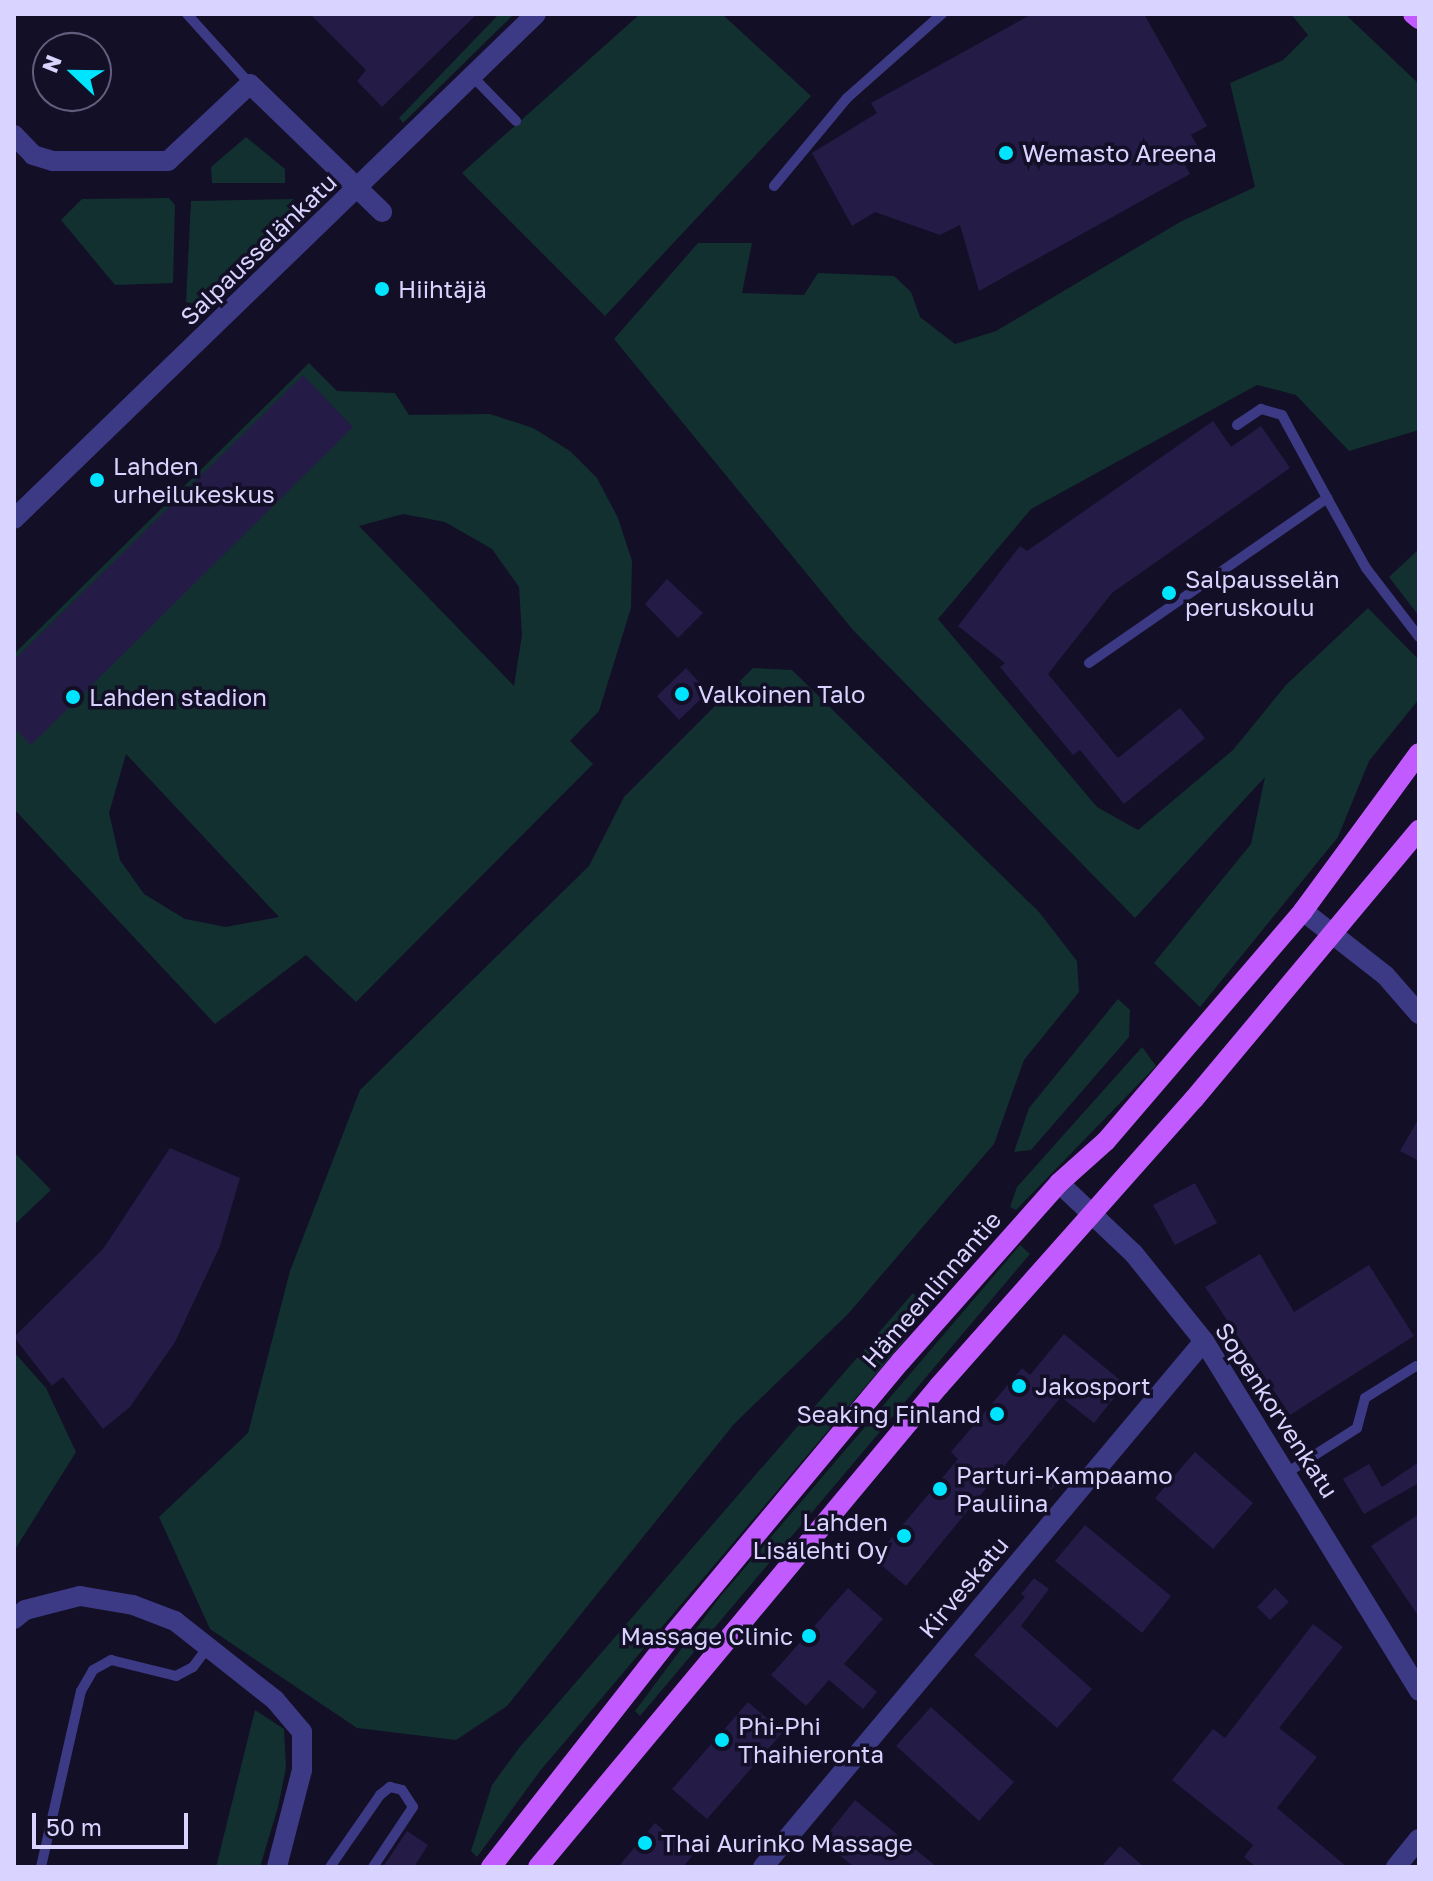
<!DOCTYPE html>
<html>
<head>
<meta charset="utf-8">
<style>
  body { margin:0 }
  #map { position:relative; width:1433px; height:1881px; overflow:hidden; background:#130f26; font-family:"Golos Text",sans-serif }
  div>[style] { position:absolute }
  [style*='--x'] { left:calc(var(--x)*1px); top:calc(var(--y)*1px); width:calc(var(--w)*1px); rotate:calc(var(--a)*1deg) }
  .green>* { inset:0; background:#12302f }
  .building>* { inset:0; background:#241b47 }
  .lane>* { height:10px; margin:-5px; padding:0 5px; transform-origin:5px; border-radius:5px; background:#3d3a85 }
  .street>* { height:20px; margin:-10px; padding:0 10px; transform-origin:10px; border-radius:10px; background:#3d3a85 }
  .primary>* { height:20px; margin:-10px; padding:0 10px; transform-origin:10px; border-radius:10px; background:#c25bff }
  .dots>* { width:22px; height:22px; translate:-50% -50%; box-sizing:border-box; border:4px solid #130f26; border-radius:50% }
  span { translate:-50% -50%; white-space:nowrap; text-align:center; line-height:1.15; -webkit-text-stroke:7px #130f26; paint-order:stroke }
  .poi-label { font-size:24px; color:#d9d4ff }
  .left { translate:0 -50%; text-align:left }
  .right { translate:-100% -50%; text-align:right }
  .street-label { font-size:24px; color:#d9d4ff }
  .frame { position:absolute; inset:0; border:16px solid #d9d4ff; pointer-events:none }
  .north { position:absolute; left:32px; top:32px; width:80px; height:80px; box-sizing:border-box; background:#130f26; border:2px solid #625e7d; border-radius:50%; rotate:292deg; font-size:22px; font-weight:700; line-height:32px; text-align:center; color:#d9d4ff }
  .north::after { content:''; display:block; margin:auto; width:28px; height:36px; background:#00e5ff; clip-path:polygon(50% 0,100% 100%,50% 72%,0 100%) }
  .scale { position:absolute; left:32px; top:1813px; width:156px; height:36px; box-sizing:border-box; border:4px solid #d9d4ff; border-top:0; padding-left:10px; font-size:24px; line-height:28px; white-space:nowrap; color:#d9d4ff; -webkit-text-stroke:6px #130f26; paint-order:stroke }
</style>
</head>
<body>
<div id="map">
  <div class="green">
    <i style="clip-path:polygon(499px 14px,514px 14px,403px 123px,399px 118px)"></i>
    <i style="clip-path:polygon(640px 14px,722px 14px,811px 96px,605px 316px,462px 173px)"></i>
    <i style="clip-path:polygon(1291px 14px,1345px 14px,1419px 84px,1419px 430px,1349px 451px,1296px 395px,1257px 385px,1031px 509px,938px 619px,1097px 807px,1138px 830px,1233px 750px,1286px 685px,1368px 608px,1419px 660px,1419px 699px,1369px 761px,1338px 837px,1200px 1007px,1154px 963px,1251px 844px,1265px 777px,1135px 918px,853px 630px,614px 339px,698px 243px,752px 243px,742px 293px,804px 295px,818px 273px,894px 276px,911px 292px,920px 317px,955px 344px,996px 331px,1180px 222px,1255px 187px,1230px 83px,1283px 60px,1308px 35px)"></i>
    <i style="clip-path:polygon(246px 137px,285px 169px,285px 183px,212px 183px,211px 167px)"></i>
    <i style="clip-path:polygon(169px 198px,175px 205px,173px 283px,115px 285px,61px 220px,82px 199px)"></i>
    <i style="clip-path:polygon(293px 199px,297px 210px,199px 305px,186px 302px,191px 201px)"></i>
    <i style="clip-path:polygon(evenodd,309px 363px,337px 391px,395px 393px,409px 415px,490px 414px,533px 428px,570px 451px,597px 478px,618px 518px,632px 561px,631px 608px,599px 711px,570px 741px,593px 764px,356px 1002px,306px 955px,215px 1024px,14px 809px,14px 654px,309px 363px,403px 514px,445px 522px,492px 549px,519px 587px,522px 635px,514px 686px,359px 526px,403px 514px,309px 363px,126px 754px,279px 917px,226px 927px,185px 919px,144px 894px,120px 860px,109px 813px,126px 754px)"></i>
    <i style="clip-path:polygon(1419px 549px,1419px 616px,1389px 577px)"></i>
    <i style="clip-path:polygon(753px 668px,792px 670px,1039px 912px,1077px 961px,1079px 992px,1024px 1060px,994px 1144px,848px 1314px,734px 1424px,507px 1706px,456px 1740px,357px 1728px,210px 1629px,159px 1517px,248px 1433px,290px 1271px,360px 1090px,589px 866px,624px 797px)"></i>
    <i style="clip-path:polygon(1118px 999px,1130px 1010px,1129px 1037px,1031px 1150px,1014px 1152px,1029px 1108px)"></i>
    <i style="clip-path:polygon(1142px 1047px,1156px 1066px,1016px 1210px,1010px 1207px,1017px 1187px)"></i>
    <i style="clip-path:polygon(14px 1152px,51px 1190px,14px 1225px)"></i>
    <i style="clip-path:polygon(1020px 1245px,1030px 1254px,640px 1716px,635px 1711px,719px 1598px)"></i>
    <i style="clip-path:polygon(913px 1293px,925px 1307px,904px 1341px,540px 1771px,477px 1857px,471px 1851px,492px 1785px,519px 1748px)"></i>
    <i style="clip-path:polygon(14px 1352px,46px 1388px,76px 1452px,14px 1551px)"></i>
    <i style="clip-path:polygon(255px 1710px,284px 1729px,286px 1768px,278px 1807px,260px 1867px,216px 1867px)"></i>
  </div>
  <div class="building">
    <i style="clip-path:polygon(310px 14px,477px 14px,382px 107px,357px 81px,366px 70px)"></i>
    <i style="clip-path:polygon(1032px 14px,1144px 14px,1207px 126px,1191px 135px,1203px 155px,1185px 165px,1190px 174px,979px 291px,960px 225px,940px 235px,875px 212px,852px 226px,812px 153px,877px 113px,871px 103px)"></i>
    <i style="clip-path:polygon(303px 375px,353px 427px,31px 745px,14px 728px,14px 660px)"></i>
    <i style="clip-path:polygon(1213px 421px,1231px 447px,1261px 426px,1290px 468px,1112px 593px,1048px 674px,1118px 758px,1180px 708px,1205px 738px,1124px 804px,1080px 750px,1073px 755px,1000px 667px,1005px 663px,958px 626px,1020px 546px,1027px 551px)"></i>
    <i style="clip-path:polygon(667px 579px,703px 613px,678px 638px,645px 604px)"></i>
    <i style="clip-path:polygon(686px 668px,708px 692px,679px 720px,657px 696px)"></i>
    <i style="clip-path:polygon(1419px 1118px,1419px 1161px,1400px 1151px)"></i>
    <i style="clip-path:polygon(170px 1148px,240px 1178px,220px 1246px,175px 1342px,130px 1407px,103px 1429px,63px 1377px,52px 1386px,14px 1337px,103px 1249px)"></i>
    <i style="clip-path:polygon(1195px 1183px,1217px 1223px,1175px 1245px,1153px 1205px)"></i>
    <i style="clip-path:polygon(1260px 1254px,1294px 1312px,1369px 1265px,1414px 1336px,1290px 1415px,1205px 1287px)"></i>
    <i style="clip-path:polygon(1064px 1334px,1125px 1384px,1094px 1423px,1061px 1397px,906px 1586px,874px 1559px,958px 1459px,951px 1452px,1022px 1368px,1030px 1375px)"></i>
    <i style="clip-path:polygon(1195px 1452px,1253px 1503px,1213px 1549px,1155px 1498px)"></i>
    <i style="clip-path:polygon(1419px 1462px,1419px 1483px,1364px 1514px,1343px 1479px,1369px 1464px,1382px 1487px)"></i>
    <i style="clip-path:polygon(1051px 1463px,1065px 1476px,1051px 1490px,1038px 1477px)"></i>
    <i style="clip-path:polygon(1419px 1514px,1419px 1617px,1371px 1546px)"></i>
    <i style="clip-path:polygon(1085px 1525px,1171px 1596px,1142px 1633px,1055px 1561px)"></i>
    <i style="clip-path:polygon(1034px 1578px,1049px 1589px,1021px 1626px,1092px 1689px,1057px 1728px,974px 1655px,1025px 1597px,1021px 1594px)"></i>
    <i style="clip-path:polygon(848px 1588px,883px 1619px,844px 1664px,877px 1692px,863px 1709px,829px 1680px,806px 1706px,771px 1675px)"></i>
    <i style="clip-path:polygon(1275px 1588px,1289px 1602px,1270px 1620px,1257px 1607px)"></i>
    <i style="clip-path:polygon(1313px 1624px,1343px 1647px,1279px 1728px,1317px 1757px,1277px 1808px,1347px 1867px,1256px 1867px,1244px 1857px,1253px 1845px,1172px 1780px,1213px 1729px,1225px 1738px)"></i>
    <i style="clip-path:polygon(748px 1702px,783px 1732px,707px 1819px,672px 1789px)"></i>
    <i style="clip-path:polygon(931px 1707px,1014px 1782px,979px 1821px,896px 1746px)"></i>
    <i style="clip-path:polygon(855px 1800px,937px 1867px,854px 1867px,822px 1841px)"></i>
    <i style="clip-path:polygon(655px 1823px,693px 1855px,683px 1867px,618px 1867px)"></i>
    <i style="clip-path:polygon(407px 1831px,428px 1845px,414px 1867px,383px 1867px)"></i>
    <i style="clip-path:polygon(1120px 1846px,1144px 1867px,1101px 1867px)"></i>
  </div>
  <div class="lane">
    <i style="--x:187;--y:14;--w:94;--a:48"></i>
    <i style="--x:472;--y:76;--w:63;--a:45.6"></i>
    <i style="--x:774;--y:186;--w:114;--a:-50.3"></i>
    <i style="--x:847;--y:98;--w:127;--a:-41.5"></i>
    <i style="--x:1237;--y:425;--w:29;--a:-34"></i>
    <i style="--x:1261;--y:409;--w:22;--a:16"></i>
    <i style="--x:1282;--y:415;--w:94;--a:61.5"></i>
    <i style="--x:1089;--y:663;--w:290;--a:-34.7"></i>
    <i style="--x:1327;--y:498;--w:80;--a:60.9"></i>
    <i style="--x:1366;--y:568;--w:87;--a:52.5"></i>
    <i style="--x:1288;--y:1472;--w:82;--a:-32.5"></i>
    <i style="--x:1357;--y:1428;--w:31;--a:-75"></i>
    <i style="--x:1365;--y:1398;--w:60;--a:-32.1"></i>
    <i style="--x:41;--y:1867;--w:180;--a:-77.2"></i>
    <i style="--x:81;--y:1691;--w:24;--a:-60"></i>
    <i style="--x:93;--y:1670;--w:21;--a:-29"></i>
    <i style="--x:111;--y:1660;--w:67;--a:13.8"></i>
    <i style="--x:176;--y:1676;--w:19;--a:-28"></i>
    <i style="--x:193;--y:1667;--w:25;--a:-53"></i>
    <i style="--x:330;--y:1867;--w:88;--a:-55.2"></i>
    <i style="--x:380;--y:1795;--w:13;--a:-39"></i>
    <i style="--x:390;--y:1787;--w:12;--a:14"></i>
    <i style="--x:402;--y:1790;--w:20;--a:57"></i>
    <i style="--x:413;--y:1807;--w:72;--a:123.7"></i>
  </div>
  <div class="street">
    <i style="--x:14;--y:135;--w:28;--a:46"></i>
    <i style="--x:33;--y:155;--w:21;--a:17"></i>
    <i style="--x:53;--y:161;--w:115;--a:0"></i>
    <i style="--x:168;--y:161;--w:112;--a:-43.2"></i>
    <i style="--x:250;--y:84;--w:184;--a:44.1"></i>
    <i style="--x:14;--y:519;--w:726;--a:-44.05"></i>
    <i style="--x:1303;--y:911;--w:104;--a:38"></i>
    <i style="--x:1385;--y:975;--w:52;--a:48.9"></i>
    <i style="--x:1059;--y:1183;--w:103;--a:43.4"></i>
    <i style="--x:1134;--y:1254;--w:112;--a:51.2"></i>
    <i style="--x:1204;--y:1341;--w:411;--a:58.4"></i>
    <i style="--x:14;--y:1619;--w:14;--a:-39"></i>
    <i style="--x:25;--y:1610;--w:57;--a:-14.3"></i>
    <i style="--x:80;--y:1596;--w:54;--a:9.6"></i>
    <i style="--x:133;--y:1605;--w:45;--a:20.9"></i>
    <i style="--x:175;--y:1621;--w:127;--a:38.3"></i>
    <i style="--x:275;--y:1700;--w:42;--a:49.8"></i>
    <i style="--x:302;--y:1732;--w:38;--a:90"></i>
    <i style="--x:302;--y:1770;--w:100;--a:104.5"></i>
    <i style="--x:763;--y:1867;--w:686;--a:-50.02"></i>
    <i style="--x:1396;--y:1867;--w:36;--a:-51"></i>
  </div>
  <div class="primary">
    <i style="--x:1413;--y:14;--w:8;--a:40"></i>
    <i style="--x:491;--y:1867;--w:298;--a:-51.9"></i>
    <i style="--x:675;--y:1632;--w:353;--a:-50.2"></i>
    <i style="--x:901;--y:1361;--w:238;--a:-48.4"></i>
    <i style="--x:1059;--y:1183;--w:63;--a:-41.8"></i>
    <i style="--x:1106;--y:1141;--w:303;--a:-49.4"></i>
    <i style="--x:1303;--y:911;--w:196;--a:-53.7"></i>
    <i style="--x:538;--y:1867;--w:626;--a:-50.18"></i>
    <i style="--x:939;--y:1386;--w:384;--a:-48.4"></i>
    <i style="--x:1194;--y:1099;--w:351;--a:-50.1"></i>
  </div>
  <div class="dots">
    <i style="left:1006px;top:153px;background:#00e5ff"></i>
    <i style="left:382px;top:289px;background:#00e5ff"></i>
    <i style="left:97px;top:480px;background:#00e5ff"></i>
    <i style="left:1169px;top:593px;background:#00e5ff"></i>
    <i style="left:682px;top:694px;background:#00e5ff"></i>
    <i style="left:73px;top:697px;background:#00e5ff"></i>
    <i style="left:1019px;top:1386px;background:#00e5ff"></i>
    <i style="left:997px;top:1414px;background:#00e5ff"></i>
    <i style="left:940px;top:1489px;background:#00e5ff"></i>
    <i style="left:904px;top:1536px;background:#00e5ff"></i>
    <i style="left:809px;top:1636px;background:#00e5ff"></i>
    <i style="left:722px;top:1740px;background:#00e5ff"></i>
    <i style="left:645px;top:1843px;background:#00e5ff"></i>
  </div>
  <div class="poi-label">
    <span class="left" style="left:1022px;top:153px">Wemasto Areena</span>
    <span class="left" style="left:398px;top:289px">Hiihtäjä</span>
    <span class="left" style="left:113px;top:480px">Lahden<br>urheilukeskus</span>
    <span class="left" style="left:1185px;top:593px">Salpausselän<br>peruskoulu</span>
    <span class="left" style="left:698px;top:694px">Valkoinen Talo</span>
    <span class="left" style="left:89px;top:697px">Lahden stadion</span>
    <span class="left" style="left:1035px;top:1386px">Jakosport</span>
    <span class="right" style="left:981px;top:1414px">Seaking Finland</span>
    <span class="left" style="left:956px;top:1489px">Parturi-Kampaamo<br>Pauliina</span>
    <span class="right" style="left:888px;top:1536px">Lahden<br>Lisälehti Oy</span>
    <span class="right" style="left:793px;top:1636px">Massage Clinic</span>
    <span class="left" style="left:738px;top:1740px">Phi-Phi<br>Thaihieronta</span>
    <span class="left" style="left:661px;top:1843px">Thai Aurinko Massage</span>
  </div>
  <div class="street-label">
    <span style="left:258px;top:249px;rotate:-44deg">Salpausselänkatu</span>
    <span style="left:931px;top:1289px;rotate:-49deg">Hämeenlinnantie</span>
    <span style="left:1277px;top:1410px;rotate:57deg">Sopenkorvenkatu</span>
    <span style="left:963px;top:1587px;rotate:-50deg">Kirveskatu</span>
  </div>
  <div class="frame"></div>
  <div class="north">N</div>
  <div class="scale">50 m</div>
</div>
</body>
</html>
